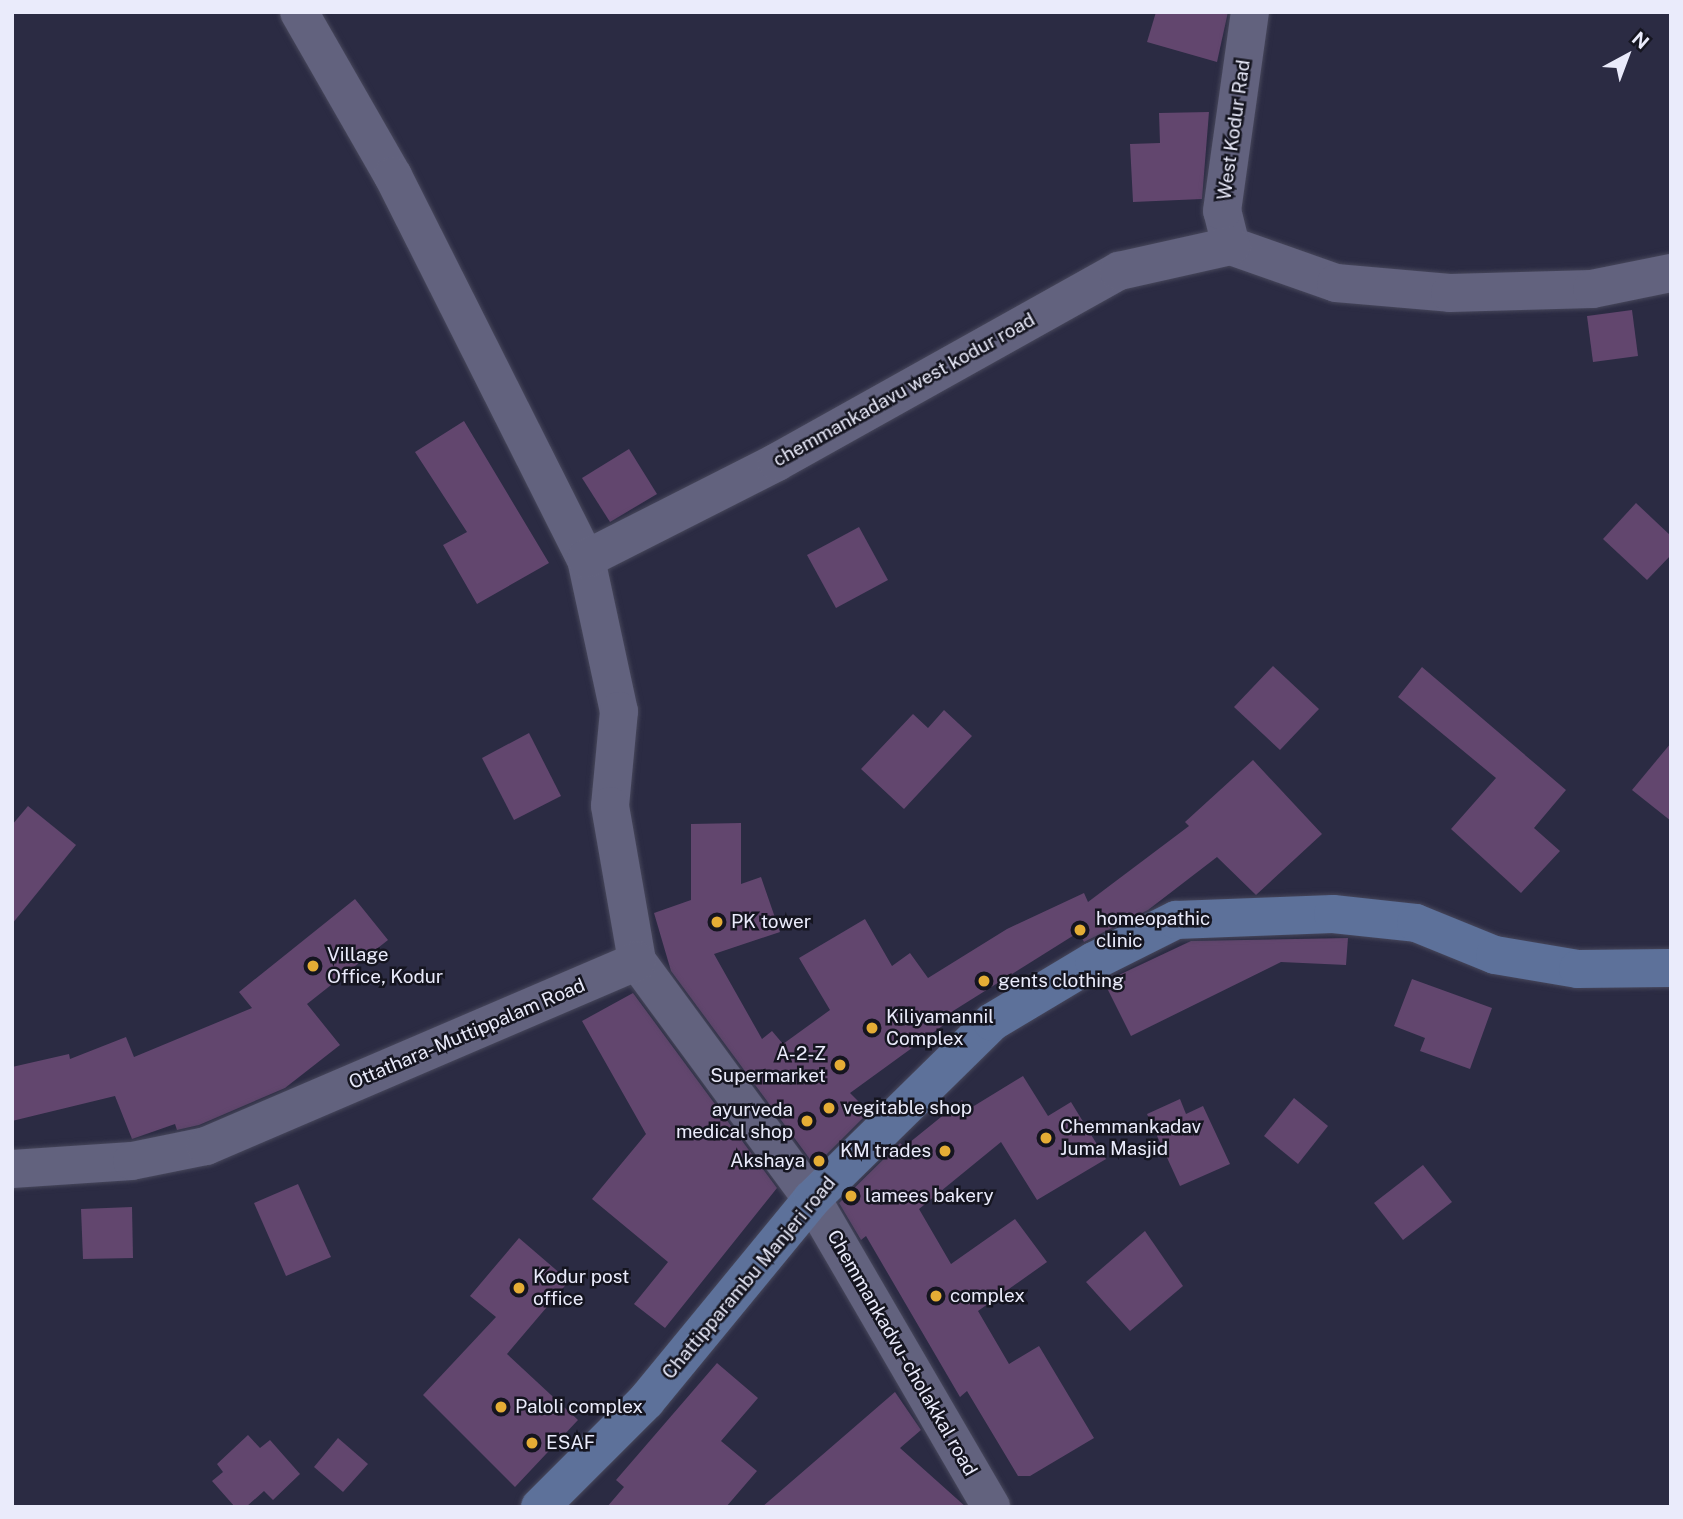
<!DOCTYPE html>
<html>
<head>
<meta charset="utf-8">
<style>
  body { margin:0 }
  #map { position:relative; width:1683px; height:1519px; overflow:hidden; background:#2b2b43; font-family:"Public Sans",sans-serif }
  div>[style] { position:absolute }
  [style*='--x'] { left:calc(var(--x)*1px); top:calc(var(--y)*1px); width:calc(var(--w)*1px); rotate:calc(var(--a)*1deg) }
  .building>* { inset:0; background:#62466e }
  .roads { filter:drop-shadow(0 0 2px #47475b) drop-shadow(0 0 2px #47475b) }
  .street>* { height:38px; margin:-19px; padding:0 19px; transform-origin:19px; border-radius:19px; background:#62627e }
  .secondary>* { height:38px; margin:-19px; padding:0 19px; transform-origin:19px; border-radius:19px; background:#5d719a }
  .dots>* { width:19px; height:19px; translate:-50% -50%; box-sizing:border-box; border:4px solid #151520; border-radius:50% }
  span { translate:-50% -50%; white-space:nowrap; text-align:center; line-height:1.15; -webkit-text-stroke:5px #151520; paint-order:stroke }
  .street-label { font-size:19px; color:#eaebfb }
  .poi-label { font-size:19px; color:#eaebfb }
  .left { translate:0 -50%; text-align:left }
  .right { translate:-100% -50%; text-align:right }
  .frame { position:absolute; inset:0; border:14px solid #eaebfb; pointer-events:none }
  .north { position:absolute; left:1592px; top:21px; width:70px; height:70px; -webkit-text-stroke:5px #151520; paint-order:stroke; rotate:41deg; font-size:19px; font-weight:700; line-height:28px; text-align:center; color:#eaebfb }
  .north::after { content:''; display:block; margin:auto; width:24px; height:32px; background:#eaebfb; clip-path:polygon(50% 0,100% 100%,50% 72%,0 100%) }
</style>
</head>
<body>
<div id="map">
  <div class="building">
    <i style="clip-path:polygon(1156px 12px,1228px 12px,1217px 62px,1147px 42px)"></i>
    <i style="clip-path:polygon(1209px 112px,1202px 199px,1133px 202px,1130px 144px,1160px 143px,1159px 113px)"></i>
    <i style="clip-path:polygon(1632px 310px,1638px 356px,1593px 362px,1587px 316px)"></i>
    <i style="clip-path:polygon(464px 421px,549px 563px,477px 604px,443px 545px,467px 532px,415px 452px)"></i>
    <i style="clip-path:polygon(629px 449px,657px 494px,610px 522px,582px 478px)"></i>
    <i style="clip-path:polygon(1636px 503px,1671px 536px,1671px 555px,1647px 580px,1603px 539px)"></i>
    <i style="clip-path:polygon(859px 527px,888px 580px,836px 608px,807px 555px)"></i>
    <i style="clip-path:polygon(1273px 666px,1319px 709px,1280px 750px,1234px 707px)"></i>
    <i style="clip-path:polygon(1422px 667px,1566px 790px,1534px 828px,1560px 851px,1521px 893px,1451px 829px,1496px 778px,1398px 697px)"></i>
    <i style="clip-path:polygon(944px 710px,972px 736px,904px 809px,861px 769px,913px 714px,928px 728px)"></i>
    <i style="clip-path:polygon(529px 733px,561px 796px,514px 820px,482px 758px)"></i>
    <i style="clip-path:polygon(1671px 743px,1671px 821px,1632px 790px)"></i>
    <i style="clip-path:polygon(1253px 760px,1322px 834px,1256px 895px,1217px 857px,1148px 910px,1084px 942px,1079px 932px,953px 1011px,956px 1016px,850px 1093px,869px 1112px,815px 1166px,671px 971px,654px 913px,691px 900px,691px 824px,741px 823px,741px 884px,761px 877px,780px 932px,714px 954px,762px 1039px,772px 1031px,783px 1044px,830px 1010px,799px 958px,865px 919px,892px 966px,910px 953px,928px 978px,1007px 929px,1084px 893px,1088px 902px,1189px 826px,1185px 822px)"></i>
    <i style="clip-path:polygon(28px 806px,76px 845px,12px 924px,12px 825px)"></i>
    <i style="clip-path:polygon(355px 899px,388px 940px,307px 1004px,340px 1045px,285px 1088px,199px 1125px,177px 1130px,175px 1124px,132px 1139px,115px 1096px,12px 1121px,12px 1067px,69px 1054px,70px 1059px,126px 1037px,134px 1057px,252px 1008px,239px 992px)"></i>
    <i style="clip-path:polygon(1348px 938px,1346px 965px,1281px 962px,1131px 1036px,1104px 982px,1191px 941px)"></i>
    <i style="clip-path:polygon(1412px 979px,1492px 1008px,1470px 1069px,1420px 1051px,1425px 1038px,1394px 1026px)"></i>
    <i style="clip-path:polygon(633px 993px,777px 1188px,665px 1328px,634px 1304px,668px 1262px,592px 1199px,646px 1134px,582px 1021px)"></i>
    <i style="clip-path:polygon(1023px 1076px,1048px 1116px,1071px 1102px,1106px 1159px,1037px 1200px,1001px 1142px,919px 1209px,951px 1264px,1015px 1219px,1047px 1262px,978px 1311px,1009px 1364px,1039px 1346px,1094px 1438px,1030px 1476px,1018px 1476px,967px 1391px,960px 1397px,866px 1236px,861px 1240px,839px 1203px,900px 1143px,904px 1147px,962px 1100px,969px 1109px)"></i>
    <i style="clip-path:polygon(1294px 1098px,1328px 1126px,1298px 1164px,1264px 1136px)"></i>
    <i style="clip-path:polygon(1180px 1099px,1186px 1114px,1203px 1106px,1230px 1164px,1180px 1186px,1147px 1114px)"></i>
    <i style="clip-path:polygon(1423px 1165px,1452px 1202px,1403px 1240px,1374px 1203px)"></i>
    <i style="clip-path:polygon(298px 1184px,331px 1257px,286px 1276px,254px 1203px)"></i>
    <i style="clip-path:polygon(132px 1207px,133px 1258px,83px 1259px,81px 1209px)"></i>
    <i style="clip-path:polygon(1145px 1231px,1183px 1286px,1130px 1331px,1086px 1282px)"></i>
    <i style="clip-path:polygon(519px 1238px,569px 1281px,507px 1354px,578px 1420px,515px 1487px,423px 1395px,496px 1317px,470px 1296px)"></i>
    <i style="clip-path:polygon(717px 1363px,758px 1398px,721px 1441px,757px 1471px,726px 1507px,607px 1507px,624px 1487px,616px 1480px)"></i>
    <i style="clip-path:polygon(895px 1392px,921px 1430px,900px 1448px,966px 1507px,762px 1507px)"></i>
    <i style="clip-path:polygon(248px 1435px,260px 1448px,270px 1440px,300px 1474px,273px 1500px,264px 1491px,246px 1507px,235px 1507px,212px 1481px,223px 1472px,217px 1464px)"></i>
    <i style="clip-path:polygon(338px 1438px,368px 1464px,343px 1492px,314px 1467px)"></i>
  </div>
  <div class="roads">
    <div class="street">
      <i style="--x:299;--y:12;--w:189;--a:60.2"></i>
      <i style="--x:393;--y:176;--w:429;--a:63.3"></i>
      <i style="--x:586;--y:559;--w:156;--a:77.8"></i>
      <i style="--x:619;--y:711;--w:95;--a:95.4"></i>
      <i style="--x:610;--y:806;--w:157;--a:80.1"></i>
      <i style="--x:637;--y:961;--w:295;--a:53.7"></i>
      <i style="--x:812;--y:1199;--w:356;--a:59.8"></i>
      <i style="--x:1231;--y:246;--w:111;--a:19.4"></i>
      <i style="--x:1336;--y:283;--w:114;--a:5"></i>
      <i style="--x:1450;--y:293;--w:142;--a:-1.6"></i>
      <i style="--x:1592;--y:289;--w:81;--a:-11.4"></i>
      <i style="--x:1231;--y:246;--w:36;--a:-104"></i>
      <i style="--x:1222;--y:211;--w:201;--a:-82"></i>
      <i style="--x:586;--y:559;--w:214;--a:-26.9"></i>
      <i style="--x:777;--y:462;--w:392;--a:-29.2"></i>
      <i style="--x:1119;--y:271;--w:115;--a:-12.6"></i>
      <i style="--x:12;--y:1169;--w:120;--a:-3.8"></i>
      <i style="--x:132;--y:1161;--w:76;--a:-11.5"></i>
      <i style="--x:206;--y:1146;--w:469;--a:-23.2"></i>
    </div>
    <div class="secondary">
      <i style="--x:540;--y:1507;--w:150;--a:-45"></i>
      <i style="--x:646;--y:1401;--w:261;--a:-50.6"></i>
      <i style="--x:812;--y:1199;--w:252;--a:-44.5"></i>
      <i style="--x:992;--y:1022;--w:119;--a:-30.9"></i>
      <i style="--x:1094;--y:961;--w:92;--a:-26.6"></i>
      <i style="--x:1176;--y:920;--w:157;--a:-2.2"></i>
      <i style="--x:1333;--y:914;--w:83;--a:6.2"></i>
      <i style="--x:1416;--y:923;--w:85;--a:22.1"></i>
      <i style="--x:1495;--y:955;--w:84;--a:9.6"></i>
      <i style="--x:1578;--y:969;--w:93;--a:-0.6"></i>
    </div>
  </div>
  <div class="dots">
    <i style="left:717px;top:922px;background:#e5ad35"></i>
    <i style="left:1080px;top:930px;background:#e5ad35"></i>
    <i style="left:313px;top:966px;background:#e5ad35"></i>
    <i style="left:984px;top:981px;background:#e5ad35"></i>
    <i style="left:872px;top:1028px;background:#e5ad35"></i>
    <i style="left:840px;top:1065px;background:#e5ad35"></i>
    <i style="left:829px;top:1108px;background:#e5ad35"></i>
    <i style="left:807px;top:1121px;background:#e5ad35"></i>
    <i style="left:1046px;top:1138px;background:#e5ad35"></i>
    <i style="left:945px;top:1151px;background:#e5ad35"></i>
    <i style="left:819px;top:1161px;background:#e5ad35"></i>
    <i style="left:851px;top:1196px;background:#e5ad35"></i>
    <i style="left:519px;top:1288px;background:#e5ad35"></i>
    <i style="left:936px;top:1296px;background:#e5ad35"></i>
    <i style="left:501px;top:1407px;background:#e5ad35"></i>
    <i style="left:532px;top:1443px;background:#e5ad35"></i>
  </div>
  <div class="street-label">
    <span style="left:1234px;top:130px;rotate:-82deg">West Kodur Rad</span>
    <span style="left:904px;top:390px;rotate:-29deg">chemmankadavu west kodur road</span>
    <span style="left:467px;top:1034px;rotate:-23deg">Ottathara- Muttippalam Road</span>
    <span style="left:749px;top:1278px;rotate:-50deg">Chattipparambu Manjeri road</span>
    <span style="left:902px;top:1353px;rotate:60deg">Chemmankadvu- cholakkal road</span>
  </div>
  <div class="poi-label">
    <span class="left" style="left:1096px;top:930px">homeopathic<br>clinic</span>
    <span class="left" style="left:731px;top:922px">PK tower</span>
    <span class="left" style="left:327px;top:966px">Village<br>Office, Kodur</span>
    <span class="left" style="left:998px;top:981px">gents clothing</span>
    <span class="left" style="left:886px;top:1028px">Kiliyamannil<br>Complex</span>
    <span class="right" style="left:826px;top:1065px">A-2-Z<br>Supermarket</span>
    <span class="left" style="left:843px;top:1108px">vegitable shop</span>
    <span class="right" style="left:793px;top:1121px">ayurveda<br>medical shop</span>
    <span class="left" style="left:1060px;top:1138px">Chemmankadav<br>Juma Masjid</span>
    <span class="right" style="left:931px;top:1151px">KM trades</span>
    <span class="right" style="left:805px;top:1161px">Akshaya</span>
    <span class="left" style="left:865px;top:1196px">lamees bakery</span>
    <span class="left" style="left:533px;top:1288px">Kodur post<br>office</span>
    <span class="left" style="left:950px;top:1296px">complex</span>
    <span class="left" style="left:515px;top:1407px">Paloli complex</span>
    <span class="left" style="left:546px;top:1443px">ESAF</span>
  </div>
  <div class="frame"></div>
  <div class="north">N</div>
</div>
</body>
</html>
